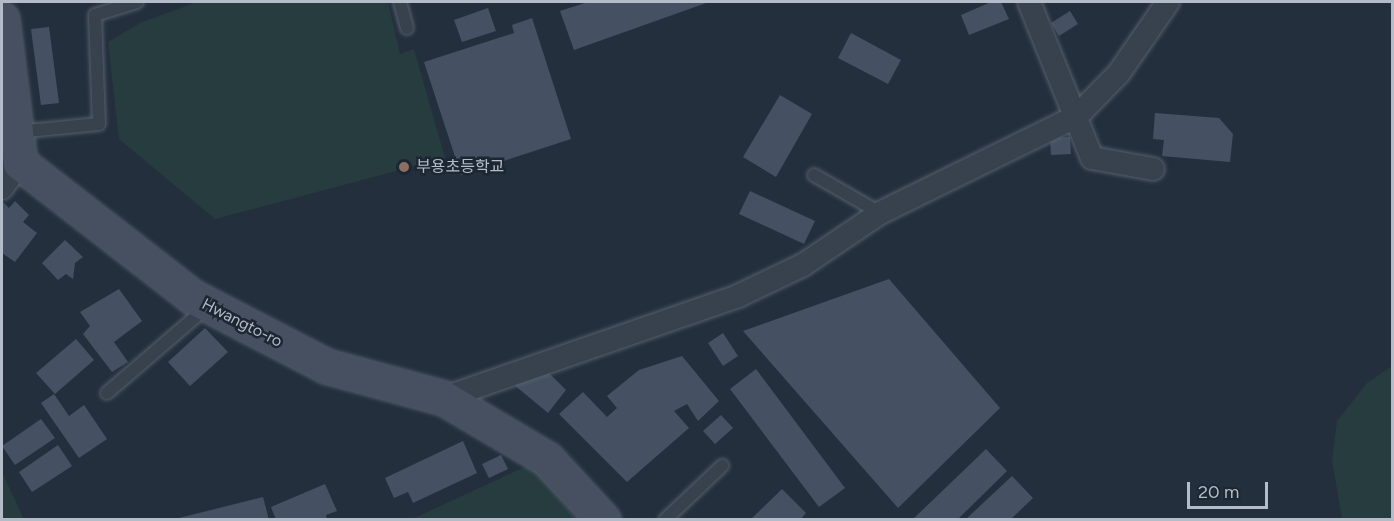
<!DOCTYPE html>
<html>
<head>
<meta charset="utf-8">
<style>
  body { margin:0 }
  #map { position:relative; width:1394px; height:521px; overflow:hidden; background:#242f3e; font-family:Figtree,"Noto Sans KR",sans-serif }
  div>[style] { position:absolute }
  [style*='--x'] { left:calc(var(--x)*1px); top:calc(var(--y)*1px); width:calc(var(--w)*1px); rotate:calc(var(--a)*1deg) }
  .green>* { inset:0; background:#263c3f }
  .building>* { inset:0; background:#455162 }
  .roads { filter:drop-shadow(0 0 2px #565f6c) drop-shadow(0 0 2px #565f6c) }
  .service>* { height:12px; margin:-6px; padding:0 6px; transform-origin:6px; border-radius:6px; background:#38414e }
  .minor>* { height:22px; margin:-11px; padding:0 11px; transform-origin:11px; border-radius:11px; background:#38414e }
  .secondary>* { height:33px; margin:-16.5px; padding:0 16.5px; transform-origin:16.5px; border-radius:16.5px; background:#465061 }
  .dots>* { width:16px; height:16px; translate:-50% -50%; box-sizing:border-box; border:3px solid #1d2633; border-radius:50% }
  span { translate:-50% -50%; white-space:nowrap; text-align:center; line-height:1.15; -webkit-text-stroke:5px #1d2633; paint-order:stroke }
  .poi-label { font-size:16px; color:#b4bcc9 }
  .left { translate:0 -50%; text-align:left }
  .street-label { font-size:16px; color:#b4bcc9 }
  .frame { position:absolute; inset:0; border:3px solid #b4bcc9; pointer-events:none }
  .scale { position:absolute; left:1187px; top:482px; width:81px; height:27px; box-sizing:border-box; border:3px solid #b4bcc9; border-top:0; padding-left:8px; font-size:18px; line-height:21px; white-space:nowrap; color:#b4bcc9; -webkit-text-stroke:4px #1d2633; paint-order:stroke }
</style>
</head>
<body>
<div id="map">
  <div class="green">
    <i style="clip-path:polygon(197px 2px,388px 2px,400px 54px,414px 49px,445px 158px,215px 219px,119px 139px,108px 42px,140px 23px)"></i>
    <i style="clip-path:polygon(1392px 366px,1392px 519px,1342px 519px,1332px 460px,1337px 421px,1367px 383px)"></i>
    <i style="clip-path:polygon(531px 464px,576px 519px,410px 520px)"></i>
    <i style="clip-path:polygon(2px 472px,22px 515px,23px 519px,2px 519px)"></i>
  </div>
  <div class="building">
    <i style="clip-path:polygon(588px 2px,709px 2px,574px 50px,560px 11px)"></i>
    <i style="clip-path:polygon(991px 2px,1001px 2px,1009px 19px,969px 35px,961px 15px)"></i>
    <i style="clip-path:polygon(488px 8px,496px 31px,462px 42px,454px 20px)"></i>
    <i style="clip-path:polygon(1070px 11px,1078px 24px,1059px 36px,1051px 23px)"></i>
    <i style="clip-path:polygon(532px 18px,571px 139px,461px 175px,424px 62px,514px 33px,512px 25px)"></i>
    <i style="clip-path:polygon(49px 27px,59px 103px,41px 105px,31px 29px)"></i>
    <i style="clip-path:polygon(851px 33px,901px 60px,888px 84px,838px 58px)"></i>
    <i style="clip-path:polygon(780px 95px,812px 114px,776px 177px,743px 157px)"></i>
    <i style="clip-path:polygon(1155px 113px,1219px 118px,1233px 134px,1230px 162px,1162px 156px,1164px 140px,1153px 139px)"></i>
    <i style="clip-path:polygon(1070px 137px,1071px 154px,1051px 155px,1050px 138px)"></i>
    <i style="clip-path:polygon(750px 191px,815px 221px,804px 244px,739px 214px)"></i>
    <i style="clip-path:polygon(2px 201px,9px 208px,15px 201px,29px 215px,23px 222px,37px 233px,15px 262px,2px 253px)"></i>
    <i style="clip-path:polygon(65px 240px,83px 257px,75px 263px,73px 279px,66px 274px,58px 280px,42px 263px)"></i>
    <i style="clip-path:polygon(889px 279px,1000px 408px,898px 508px,743px 331px)"></i>
    <i style="clip-path:polygon(119px 289px,142px 321px,114px 342px,128px 362px,112px 372px,83px 334px,90px 326px,80px 312px)"></i>
    <i style="clip-path:polygon(205px 328px,228px 352px,190px 386px,168px 362px)"></i>
    <i style="clip-path:polygon(723px 333px,738px 356px,723px 366px,708px 343px)"></i>
    <i style="clip-path:polygon(76px 339px,94px 360px,55px 394px,36px 373px)"></i>
    <i style="clip-path:polygon(682px 356px,719px 401px,698px 421px,687px 404px,674px 411px,689px 428px,627px 482px,559px 414px,583px 392px,607px 417px,617px 408px,607px 396px,639px 370px)"></i>
    <i style="clip-path:polygon(756px 369px,845px 488px,819px 507px,730px 389px)"></i>
    <i style="clip-path:polygon(548px 372px,566px 390px,548px 413px,513px 384px)"></i>
    <i style="clip-path:polygon(54px 394px,69px 416px,84px 405px,107px 439px,79px 458px,41px 403px)"></i>
    <i style="clip-path:polygon(721px 415px,733px 428px,715px 444px,703px 431px)"></i>
    <i style="clip-path:polygon(41px 419px,55px 438px,15px 465px,2px 446px)"></i>
    <i style="clip-path:polygon(463px 441px,477px 473px,413px 503px,408px 492px,394px 498px,385px 478px)"></i>
    <i style="clip-path:polygon(58px 445px,72px 466px,32px 492px,19px 472px)"></i>
    <i style="clip-path:polygon(986px 449px,1007px 471px,957px 520px,912px 520px)"></i>
    <i style="clip-path:polygon(501px 455px,508px 469px,489px 478px,482px 464px)"></i>
    <i style="clip-path:polygon(1012px 476px,1033px 498px,1010px 520px,965px 520px)"></i>
    <i style="clip-path:polygon(325px 484px,337px 511px,326px 515px,327px 520px,276px 520px,271px 507px)"></i>
    <i style="clip-path:polygon(782px 489px,806px 513px,800px 520px,750px 520px)"></i>
    <i style="clip-path:polygon(263px 497px,269px 520px,175px 520px,175px 519px)"></i>
  </div>
  <div class="roads">
    <div class="service">
      <i style="--x:400;--y:2;--w:27;--a:75"></i>
      <i style="--x:17;--y:132;--w:82;--a:-5.6"></i>
      <i style="--x:99;--y:124;--w:109;--a:-92.1"></i>
      <i style="--x:95;--y:15;--w:44;--a:-17.2"></i>
      <i style="--x:814;--y:175;--w:76;--a:29.9"></i>
      <i style="--x:107;--y:393;--w:133;--a:-40.7"></i>
      <i style="--x:665;--y:520;--w:79;--a:-43.5"></i>
    </div>
    <div class="minor">
      <i style="--x:1029;--y:2;--w:168;--a:68"></i>
      <i style="--x:1092;--y:158;--w:62;--a:10.2"></i>
      <i style="--x:2;--y:157;--w:19;--a:18"></i>
      <i style="--x:20;--y:163;--w:31;--a:126"></i>
      <i style="--x:444;--y:398;--w:311;--a:-19.1"></i>
      <i style="--x:738;--y:296;--w:72;--a:-25.5"></i>
      <i style="--x:803;--y:265;--w:93;--a:-34"></i>
      <i style="--x:880;--y:213;--w:220;--a:-26.2"></i>
      <i style="--x:1077;--y:116;--w:60;--a:-45.7"></i>
      <i style="--x:1119;--y:73;--w:86;--a:-55.4"></i>
    </div>
    <div class="secondary">
      <i style="--x:2;--y:19;--w:145;--a:82.9"></i>
      <i style="--x:20;--y:163;--w:219;--a:37.8"></i>
      <i style="--x:193;--y:297;--w:150;--a:27.4"></i>
      <i style="--x:326;--y:366;--w:122;--a:15.2"></i>
      <i style="--x:444;--y:398;--w:120;--a:30.6"></i>
      <i style="--x:547;--y:459;--w:83;--a:47.4"></i>
    </div>
  </div>
  <div class="dots">
    <i style="left:404px;top:167px;background:#8d6e63"></i>
  </div>
  <div class="poi-label">
    <span class="left" style="left:416px;top:167px">부용초등학교</span>
  </div>
  <div class="street-label">
    <span style="left:242px;top:323px;rotate:27deg">Hwangto-ro</span>
  </div>
  <div class="frame"></div>
  <div class="scale">20 m</div>
</div>
</body>
</html>
